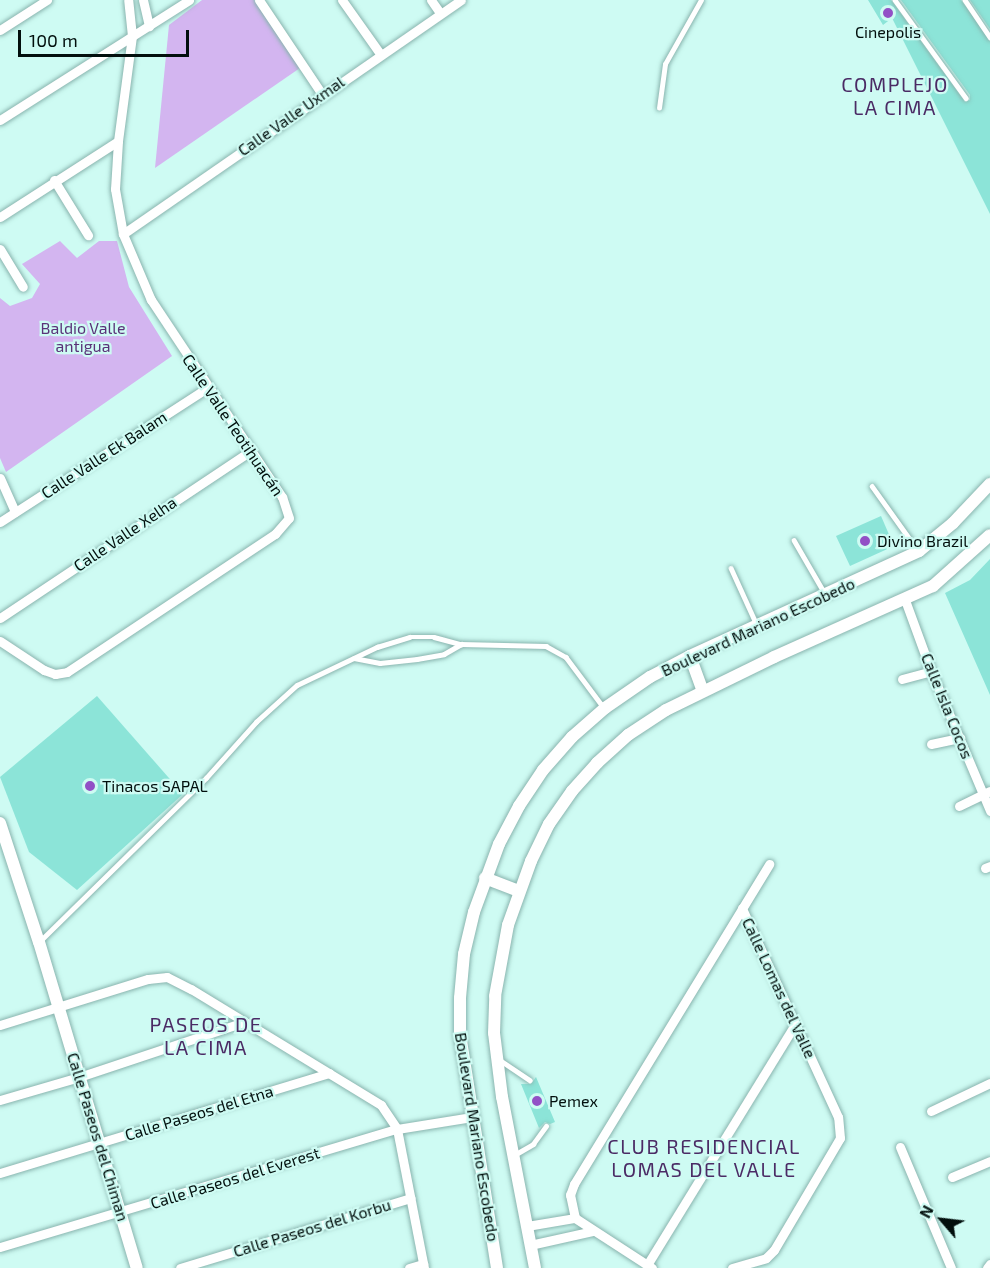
<!DOCTYPE html>
<html>
<head>
<meta charset="utf-8">
<style>
  body { margin:0 }
  #map { position:relative; width:990px; height:1268px; overflow:hidden; background:#cefbf3; font-family:"Exo 2",sans-serif }
  div>[style] { position:absolute }
  [style*='--x'] { left:calc(var(--x)*1px); top:calc(var(--y)*1px); width:calc(var(--w)*1px); rotate:calc(var(--a)*1deg) }
  .green>* { inset:0; background:#d3b5f0 }
  .building>* { inset:0; background:#8ce4d8 }
  .roads { filter:drop-shadow(0 0 2px #89b4ae) drop-shadow(0 0 2px #89b4ae) }
  .lane>* { height:4.5px; margin:-2.25px; padding:0 2.25px; transform-origin:2.25px; border-radius:2.25px; background:#fff }
  .street>* { height:9px; margin:-4.5px; padding:0 4.5px; transform-origin:4.5px; border-radius:4.5px; background:#fff }
  .secondary>* { height:12px; margin:-6px; padding:0 6px; transform-origin:6px; border-radius:6px; background:#fff }
  .dots>* { width:16px; height:16px; translate:-50% -50%; box-sizing:border-box; border:3px solid #cefbf3; border-radius:50% }
  span { translate:-50% -50%; white-space:nowrap; text-align:center; line-height:1.15; -webkit-text-stroke:4.5px #cefbf3; paint-order:stroke }
  .poi-label { font-size:16px; color:#020f0d }
  .left { translate:0 -50%; text-align:left }
  .street-label { font-size:16px; color:#020f0d }
  .park-label { font-size:16px; color:#593278 }
  .quarter-label { font-size:20px; color:#4b2b65; letter-spacing:1.5px }
  .north { position:absolute; left:912px; top:1190px; width:60px; height:60px; -webkit-text-stroke:4px #cefbf3; paint-order:stroke; rotate:298deg; font-size:16px; font-weight:700; line-height:24px; text-align:center; color:#020f0d }
  .north::after { content:''; display:block; margin:auto; width:21px; height:27px; background:#020f0d; clip-path:polygon(50% 0,100% 100%,50% 72%,0 100%) }
  .scale { position:absolute; left:18px; top:30px; width:171px; height:27px; box-sizing:border-box; border:3px solid #020f0d; border-top:0; padding-left:8px; font-size:18px; line-height:21px; white-space:nowrap; color:#020f0d; -webkit-text-stroke:4px #cefbf3; paint-order:stroke }
</style>
</head>
<body>
<div id="map">
  <div class="green">
    <i style="clip-path:polygon(202px 0,254px 0,300px 68px,155px 168px,169px 25px)"></i>
    <i style="clip-path:polygon(60px 241px,77px 258px,99px 241px,117px 241px,129px 287px,172px 356px,6px 472px,0 458px,0 298px,10px 306px,32px 298px,40px 284px,22px 264px)"></i>
  </div>
  <div class="building">
    <i style="clip-path:polygon(868px 0,891px 0,965px 102px,970px 100px,970px 95px,901px 0,961px 0,990px 41px,990px 214px,892px 18px,883px 25px)"></i>
    <i style="clip-path:polygon(970px 0,990px 0,990px 29px)"></i>
    <i style="clip-path:polygon(881px 516px,894px 546px,850px 566px,836px 536px)"></i>
    <i style="clip-path:polygon(990px 559px,990px 695px,945px 593px,970px 580px)"></i>
    <i style="clip-path:polygon(97px 696px,183px 794px,77px 890px,29px 852px,0 777px)"></i>
    <i style="clip-path:polygon(536px 1077px,555px 1122px,550px 1124px,545px 1122px,539px 1128px,521px 1084px,531px 1084px)"></i>
  </div>
  <div class="roads">
    <div class="lane">
      <i style="--x:895;--y:0;--w:121;--a:54.1"></i>
      <i style="--x:965;--y:0;--w:45;--a:56"></i>
      <i style="--x:659;--y:108;--w:44;--a:-82.2"></i>
      <i style="--x:665;--y:64;--w:73;--a:-60.6"></i>
      <i style="--x:872;--y:486;--w:77;--a:54.5"></i>
      <i style="--x:794;--y:540;--w:60;--a:60"></i>
      <i style="--x:731;--y:568;--w:63;--a:65.5"></i>
      <i style="--x:354;--y:658;--w:26;--a:11"></i>
      <i style="--x:380;--y:663;--w:37;--a:-6"></i>
      <i style="--x:417;--y:659;--w:27;--a:-10"></i>
      <i style="--x:444;--y:654;--w:20;--a:-30"></i>
      <i style="--x:41;--y:940;--w:231;--a:-44.5"></i>
      <i style="--x:206;--y:778;--w:75;--a:-48.2"></i>
      <i style="--x:256;--y:722;--w:55;--a:-42.1"></i>
      <i style="--x:297;--y:685;--w:89;--a:-25.4"></i>
      <i style="--x:377;--y:647;--w:34;--a:-17"></i>
      <i style="--x:410;--y:637;--w:24;--a:0"></i>
      <i style="--x:434;--y:637;--w:28;--a:15"></i>
      <i style="--x:461;--y:644;--w:85;--a:1.3"></i>
      <i style="--x:546;--y:646;--w:23;--a:29"></i>
      <i style="--x:566;--y:657;--w:64;--a:53.3"></i>
      <i style="--x:500;--y:1060;--w:36;--a:34"></i>
      <i style="--x:516;--y:1154;--w:20;--a:-30"></i>
      <i style="--x:533;--y:1144;--w:22;--a:-54"></i>
    </div>
    <div class="street">
      <i style="--x:143;--y:0;--w:27;--a:77"></i>
      <i style="--x:259;--y:0;--w:113;--a:56.2"></i>
      <i style="--x:342;--y:0;--w:67;--a:54.7"></i>
      <i style="--x:431;--y:0;--w:16;--a:55"></i>
      <i style="--x:0;--y:30;--w:56;--a:-32.6"></i>
      <i style="--x:0;--y:120;--w:224;--a:-32.4"></i>
      <i style="--x:54;--y:180;--w:65;--a:58.3"></i>
      <i style="--x:0;--y:217;--w:140;--a:-32.8"></i>
      <i style="--x:123;--y:234;--w:411;--a:-34.7"></i>
      <i style="--x:0;--y:249;--w:44;--a:58.8"></i>
      <i style="--x:0;--y:478;--w:37;--a:66"></i>
      <i style="--x:0;--y:522;--w:247;--a:-32.9"></i>
      <i style="--x:905;--y:600;--w:76;--a:69.9"></i>
      <i style="--x:931;--y:671;--w:152;--a:67.1"></i>
      <i style="--x:0;--y:618;--w:301;--a:-33.7"></i>
      <i style="--x:0;--y:641;--w:53;--a:33.4"></i>
      <i style="--x:44;--y:670;--w:12;--a:20"></i>
      <i style="--x:55;--y:674;--w:12;--a:-9"></i>
      <i style="--x:67;--y:672;--w:250;--a:-33.6"></i>
      <i style="--x:275;--y:534;--w:21;--a:-49"></i>
      <i style="--x:289;--y:518;--w:22;--a:-108"></i>
      <i style="--x:282;--y:497;--w:237;--a:-123.6"></i>
      <i style="--x:151;--y:300;--w:72;--a:-113"></i>
      <i style="--x:123;--y:234;--w:46;--a:-100.1"></i>
      <i style="--x:115;--y:189;--w:48;--a:-86.4"></i>
      <i style="--x:118;--y:141;--w:106;--a:-82.4"></i>
      <i style="--x:132;--y:36;--w:36;--a:-96"></i>
      <i style="--x:902;--y:679;--w:30;--a:-15"></i>
      <i style="--x:931;--y:744;--w:30;--a:-12"></i>
      <i style="--x:959;--y:806;--w:34;--a:-26"></i>
      <i style="--x:985;--y:868;--w:5;--a:-22"></i>
      <i style="--x:0;--y:1025;--w:155;--a:-17.3"></i>
      <i style="--x:148;--y:979;--w:19;--a:-6"></i>
      <i style="--x:167;--y:977;--w:27;--a:27"></i>
      <i style="--x:191;--y:989;--w:223;--a:31.4"></i>
      <i style="--x:381;--y:1105;--w:29;--a:56"></i>
      <i style="--x:397;--y:1129;--w:142;--a:79"></i>
      <i style="--x:0;--y:1100;--w:82;--a:-16.2"></i>
      <i style="--x:79;--y:1077;--w:174;--a:-18.4"></i>
      <i style="--x:931;--y:1111;--w:65;--a:-25.4"></i>
      <i style="--x:900;--y:1147;--w:131;--a:67.1"></i>
      <i style="--x:0;--y:1173;--w:344;--a:-16.9"></i>
      <i style="--x:952;--y:1177;--w:41;--a:-22.8"></i>
      <i style="--x:527;--y:1226;--w:49;--a:-9.5"></i>
      <i style="--x:530;--y:1245;--w:65;--a:-12.5"></i>
      <i style="--x:0;--y:1247;--w:414;--a:-16.6"></i>
      <i style="--x:397;--y:1129;--w:76;--a:-9.1"></i>
      <i style="--x:647;--y:1265;--w:283;--a:-58.4"></i>
      <i style="--x:180;--y:1268;--w:241;--a:-16.9"></i>
      <i style="--x:409;--y:1268;--w:15;--a:-16"></i>
      <i style="--x:652;--y:1268;--w:92;--a:-147"></i>
      <i style="--x:575;--y:1218;--w:24;--a:-102"></i>
      <i style="--x:570;--y:1195;--w:12;--a:-70"></i>
      <i style="--x:574;--y:1184;--w:375;--a:-58.6"></i>
      <i style="--x:732;--y:1268;--w:35;--a:-16"></i>
      <i style="--x:766;--y:1258;--w:11;--a:-45"></i>
      <i style="--x:774;--y:1250;--w:130;--a:-59.5"></i>
      <i style="--x:840;--y:1138;--w:21;--a:-95"></i>
      <i style="--x:838;--y:1117;--w:230;--a:-114.7"></i>
      <i style="--x:987;--y:1268;--w:5;--a:-53"></i>
    </div>
    <div class="secondary">
      <i style="--x:690;--y:656;--w:37;--a:70"></i>
      <i style="--x:0;--y:823;--w:125;--a:71.9"></i>
      <i style="--x:39;--y:942;--w:340;--a:73.3"></i>
      <i style="--x:485;--y:878;--w:36;--a:21"></i>
      <i style="--x:497;--y:1268;--w:237;--a:-99"></i>
      <i style="--x:460;--y:1034;--w:36;--a:-90"></i>
      <i style="--x:460;--y:998;--w:44;--a:-84.8"></i>
      <i style="--x:464;--y:954;--w:43;--a:-76.6"></i>
      <i style="--x:474;--y:912;--w:72;--a:-69.8"></i>
      <i style="--x:499;--y:844;--w:43;--a:-62.2"></i>
      <i style="--x:519;--y:806;--w:43;--a:-56.3"></i>
      <i style="--x:543;--y:770;--w:44;--a:-48.7"></i>
      <i style="--x:572;--y:737;--w:44;--a:-41.3"></i>
      <i style="--x:605;--y:708;--w:55;--a:-34.6"></i>
      <i style="--x:650;--y:677;--w:45;--a:-27.7"></i>
      <i style="--x:690;--y:656;--w:252;--a:-24.6"></i>
      <i style="--x:919;--y:551;--w:44;--a:-39.5"></i>
      <i style="--x:953;--y:523;--w:54;--a:-46.5"></i>
      <i style="--x:535;--y:1268;--w:174;--a:-100.9"></i>
      <i style="--x:502;--y:1097;--w:64;--a:-97.1"></i>
      <i style="--x:494;--y:1033;--w:37;--a:-88"></i>
      <i style="--x:495;--y:996;--w:72;--a:-79.6"></i>
      <i style="--x:508;--y:925;--w:68;--a:-70.2"></i>
      <i style="--x:531;--y:861;--w:41;--a:-64.1"></i>
      <i style="--x:549;--y:824;--w:40;--a:-55.1"></i>
      <i style="--x:572;--y:791;--w:38;--a:-48"></i>
      <i style="--x:597;--y:763;--w:42;--a:-42.1"></i>
      <i style="--x:628;--y:735;--w:45;--a:-33.3"></i>
      <i style="--x:666;--y:710;--w:120;--a:-26.1"></i>
      <i style="--x:774;--y:657;--w:174;--a:-24.1"></i>
      <i style="--x:933;--y:586;--w:76;--a:-41.8"></i>
    </div>
  </div>
  <div class="dots">
    <i style="left:888px;top:13px;background:#9250c6"></i>
    <i style="left:865px;top:541px;background:#9250c6"></i>
    <i style="left:90px;top:786px;background:#9250c6"></i>
    <i style="left:537px;top:1101px;background:#9250c6"></i>
  </div>
  <div class="poi-label">
    <span style="left:888px;top:32px">Cinepolis</span>
    <span class="left" style="left:877px;top:541px">Divino Brazil</span>
    <span class="left" style="left:102px;top:786px">Tinacos SAPAL</span>
    <span class="left" style="left:549px;top:1101px">Pemex</span>
  </div>
  <div class="street-label">
    <span style="left:291px;top:116px;rotate:-35deg">Calle Valle Uxmal</span>
    <span style="left:233px;top:425px;rotate:56deg">Calle Valle Teotihuacán</span>
    <span style="left:104px;top:455px;rotate:-33deg">Calle Valle Ek Balam</span>
    <span style="left:125px;top:534px;rotate:-34deg">Calle Valle Xelha</span>
    <span style="left:758px;top:627px;rotate:-25deg">Boulevard Mariano Escobedo</span>
    <span style="left:947px;top:706px;rotate:68deg">Calle Isla Cocos</span>
    <span style="left:779px;top:988px;rotate:65deg">Calle Lomas del Valle</span>
    <span style="left:199px;top:1113px;rotate:-17deg">Calle Paseos del Etna</span>
    <span style="left:98px;top:1137px;rotate:73deg">Calle Paseos del Chiman</span>
    <span style="left:477px;top:1137px;rotate:81deg">Boulevard Mariano Escobedo</span>
    <span style="left:235px;top:1178px;rotate:-17deg">Calle Paseos del Everest</span>
    <span style="left:312px;top:1228px;rotate:-17deg">Calle Paseos del Korbu</span>
  </div>
  <div class="park-label">
    <span style="left:83px;top:337px">Baldio Valle<br>antigua</span>
  </div>
  <div class="quarter-label">
    <span style="left:895px;top:96px">COMPLEJO<br>LA CIMA</span>
    <span style="left:206px;top:1036px">PASEOS DE<br>LA CIMA</span>
    <span style="left:704px;top:1158px">CLUB RESIDENCIAL<br>LOMAS DEL VALLE</span>
  </div>
  <div class="north">N</div>
  <div class="scale">100 m</div>
</div>
</body>
</html>
